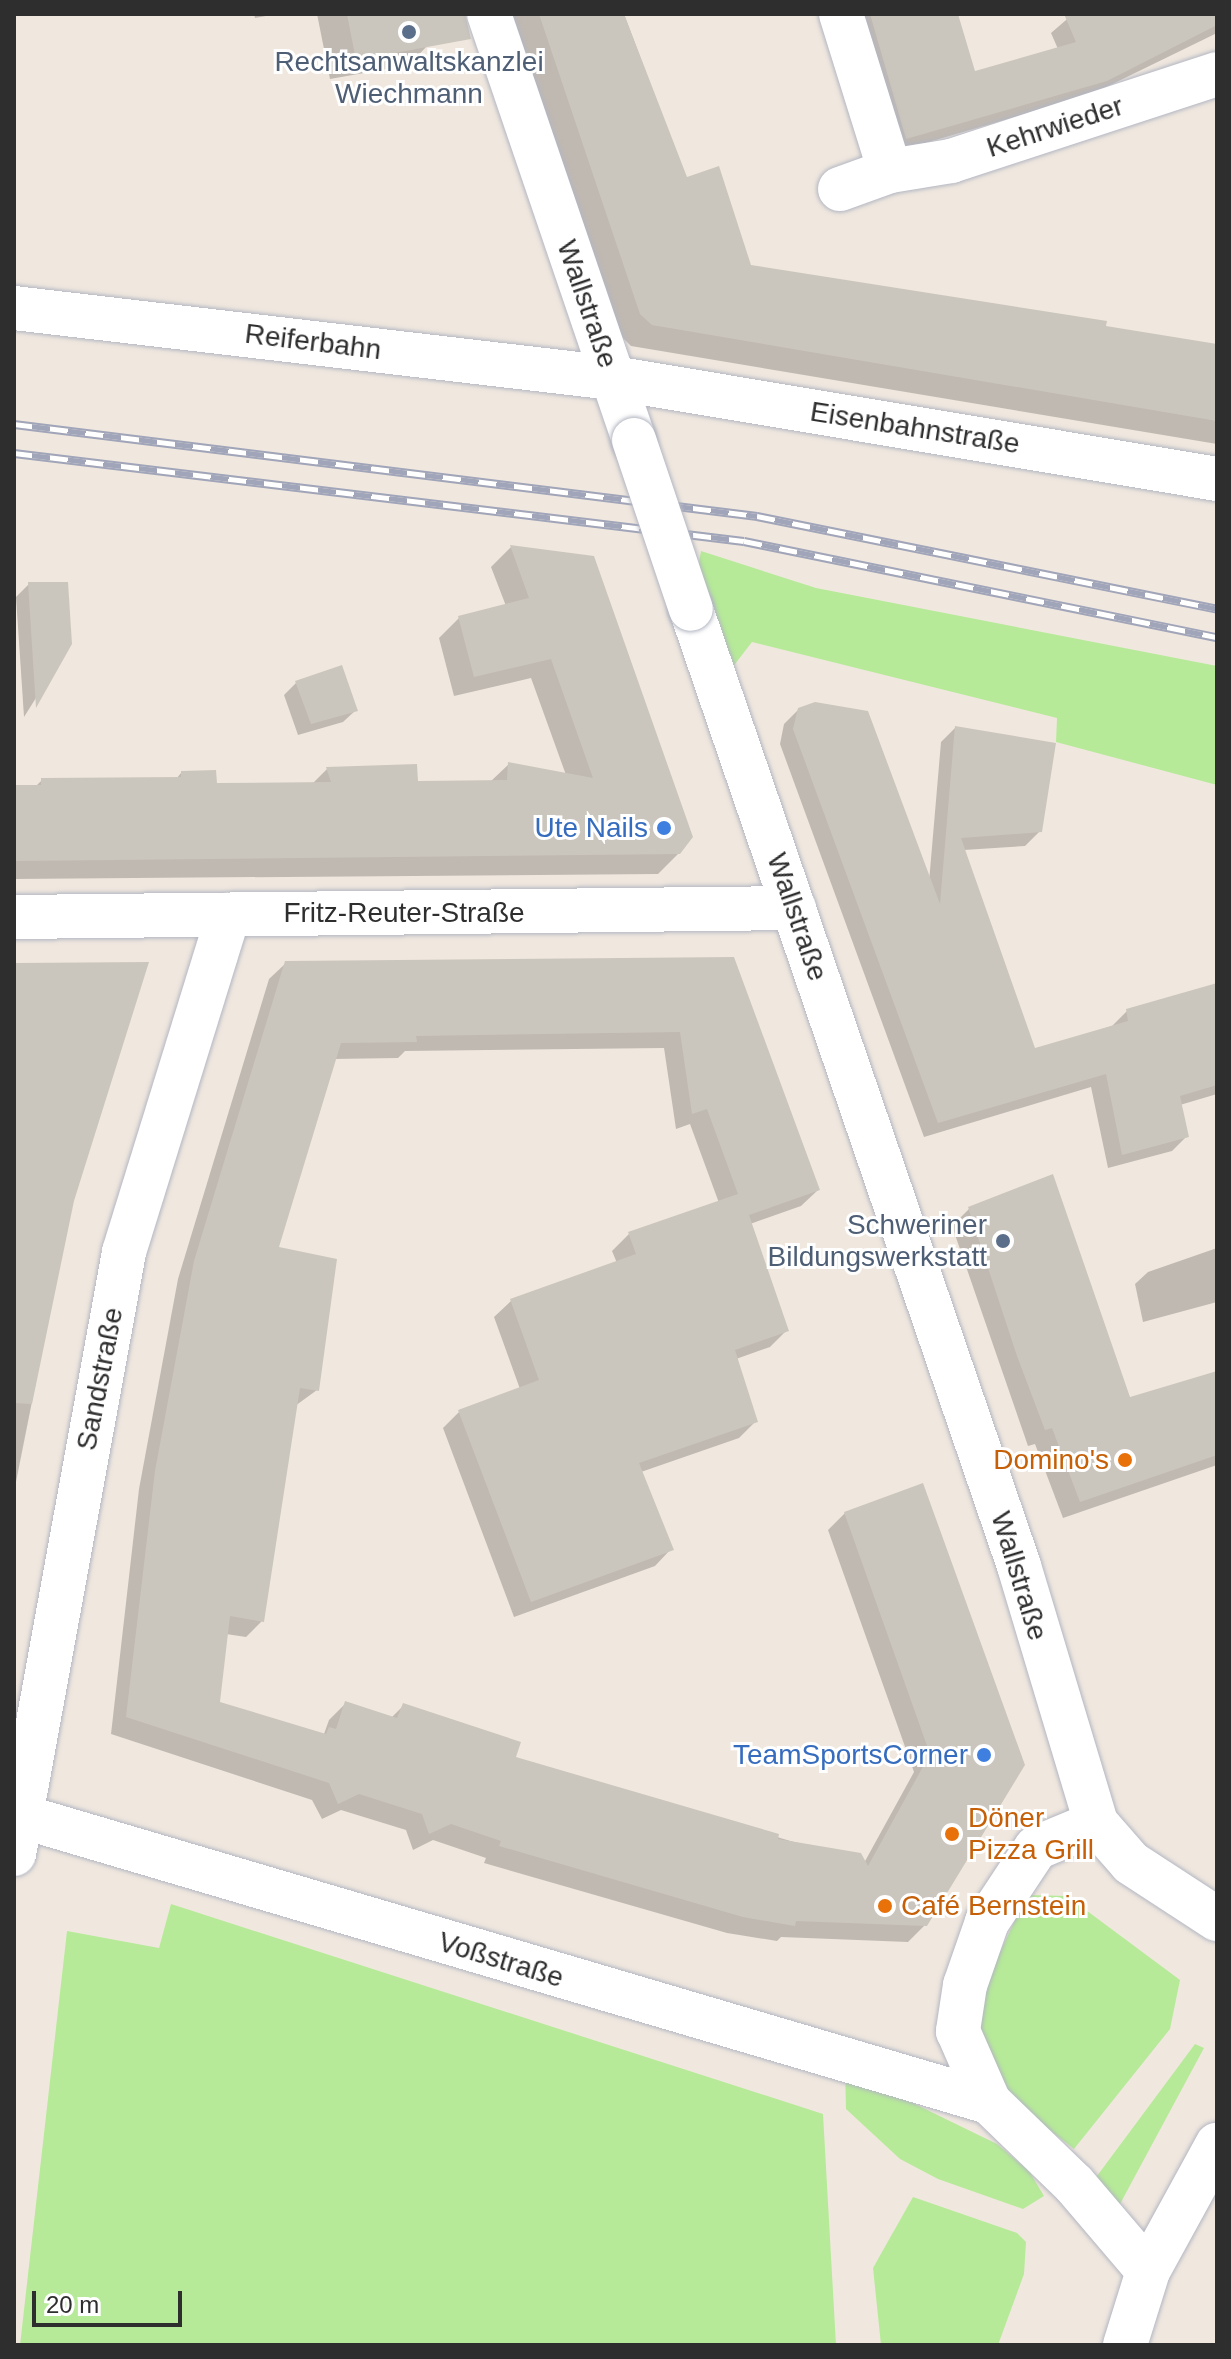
<!DOCTYPE html>
<html>
<head>
<meta charset="utf-8">
<style>
  body { margin:0 }
  #map { position:relative; width:1231px; height:2359px; overflow:hidden; background:#f0e8df; font-family:Helvetica,sans-serif }
  div>[style] { position:absolute }
  [style*='--x'] { left:calc(var(--x)*1px); top:calc(var(--y)*1px); width:calc(var(--w)*1px); rotate:calc(var(--a)*1deg) }
  .green>* { inset:0; background:#b6ea98 }
  .shadow>* { inset:0; background:#0003 }
  .building>* { inset:0; background:#cbc6bd }
  .roads { filter:drop-shadow(0 0 2px #b3b6c2) drop-shadow(0 0 2px #b3b6c2) }
  .minor>* { height:44px; margin:-22px; padding:0 22px; transform-origin:22px; border-radius:22px; background:#fff }
  .rail>* { height:9px; margin-top:-4.5px; transform-origin:0; background:repeating-linear-gradient(90deg,#fff 0 18px,#a1a5b9 0 36px); box-sizing:border-box; border-block:2px solid #a1a5b9 }
  .bridges { filter:drop-shadow(0 0 2px #b3b6c2) drop-shadow(0 0 2px #b3b6c2) }
  .minor-bridge>* { height:44px; margin:-22px; padding:0 22px; transform-origin:22px; border-radius:22px; background:#fff }
  .dots>* { width:22px; height:22px; translate:-50% -50%; box-sizing:border-box; border:4px solid #fff; border-radius:50% }
  span { translate:-50% -50%; white-space:nowrap; text-align:center; line-height:1.15; -webkit-text-stroke:6px #fff; paint-order:stroke }
  .service-label { font-size:28px; color:#4e5e75 }
  .right { translate:-100% -50%; text-align:right }
  .street-label { font-size:28px; color:#2e2e2e }
  .shop-label { font-size:28px; color:#366cbe }
  .food-label { font-size:28px; color:#c56008 }
  .left { translate:0 -50%; text-align:left }
  .frame { position:absolute; inset:0; border:16px solid #2e2e2e; pointer-events:none }
  .scale { position:absolute; left:32px; top:2291px; width:150px; height:36px; box-sizing:border-box; border:4px solid #2e2e2e; border-top:0; padding-left:10px; font-size:24px; line-height:28px; white-space:nowrap; color:#2e2e2e; -webkit-text-stroke:6px #fff; paint-order:stroke }
</style>
</head>
<body>
<div id="map">
  <div class="green">
    <i style="clip-path:polygon(701px 551px,816px 588px,1217px 666px,1217px 785px,1056px 742px,1057px 718px,752px 642px,718px 686px,691px 609px)"></i>
    <i style="clip-path:polygon(1027px 1895px,1067px 1896px,1180px 1980px,1170px 2029px,1074px 2149px,1006px 2096px,980px 2047px,978px 1999px)"></i>
    <i style="clip-path:polygon(171px 1904px,823px 2114px,836px 2345px,20px 2345px,67px 1931px,159px 1948px)"></i>
    <i style="clip-path:polygon(1195px 2044px,1204px 2048px,1120px 2204px,1108px 2201px,1097px 2176px)"></i>
    <i style="clip-path:polygon(845px 2070px,997px 2144px,1029px 2171px,1044px 2196px,1023px 2209px,938px 2179px,900px 2159px,846px 2109px)"></i>
    <i style="clip-path:polygon(913px 2197px,1017px 2233px,1026px 2242px,1024px 2274px,998px 2345px,881px 2345px,873px 2268px)"></i>
  </div>
  <div class="shadow">
    <i style="clip-path:polygon(254px 14px,277px 14px,255px 18px)"></i>
    <i style="clip-path:polygon(317px 14px,422px 14px,427px 46px,409px 65px,330px 79px)"></i>
    <i style="clip-path:polygon(511px 14px,624px 14px,686px 179px,750px 267px,1217px 346px,1217px 444px,631px 346px,620px 335px)"></i>
    <i style="clip-path:polygon(850px 14px,956px 14px,973px 73px,1058px 49px,1051px 33px,1073px 14px,1217px 14px,1217px 33px,1090px 95px,891px 153px)"></i>
    <i style="clip-path:polygon(511px 547px,679px 853px,658px 874px,14px 879px,14px 787px,35px 787px,42px 780px,176px 779px,181px 773px,216px 785px,312px 784px,327px 769px,416px 783px,490px 782px,509px 764px,566px 775px,531px 678px,454px 696px,439px 638px,459px 618px,506px 606px,491px 567px)"></i>
    <i style="clip-path:polygon(29px 584px,70px 644px,24px 717px,16px 597px)"></i>
    <i style="clip-path:polygon(296px 683px,356px 710px,343px 722px,298px 735px,284px 695px)"></i>
    <i style="clip-path:polygon(799px 709px,929px 882px,941px 742px,955px 728px,1040px 831px,1025px 846px,964px 850px,1033px 1051px,1112px 1026px,1127px 1011px,1217px 985px,1217px 1094px,1180px 1105px,1187px 1136px,1172px 1151px,1108px 1168px,1091px 1087px,924px 1137px,780px 744px,784px 724px)"></i>
    <i style="clip-path:polygon(733px 959px,818px 1190px,801px 1206px,750px 1224px,787px 1330px,770px 1347px,736px 1359px,755px 1422px,739px 1438px,641px 1472px,671px 1549px,655px 1566px,514px 1617px,443px 1428px,459px 1412px,520px 1389px,494px 1317px,511px 1301px,617px 1263px,612px 1251px,629px 1234px,719px 1203px,690px 1124px,676px 1129px,664px 1048px,405px 1051px,398px 1058px,334px 1059px,276px 1248px,317px 1390px,295px 1406px,262px 1621px,246px 1637px,226px 1634px,218px 1704px,324px 1734px,329px 1720px,346px 1703px,391px 1718px,403px 1706px,514px 1758px,864px 1863px,914px 1772px,828px 1530px,845px 1513px,1023px 1765px,925px 1925px,908px 1942px,781px 1937px,777px 1941px,727px 1933px,484px 1863px,486px 1858px,433px 1840px,413px 1850px,406px 1830px,341px 1810px,322px 1819px,312px 1800px,111px 1734px,139px 1489px,178px 1279px,269px 979px,286px 963px)"></i>
    <i style="clip-path:polygon(14px 965px,72px 1201px,14px 1492px)"></i>
    <i style="clip-path:polygon(969px 1209px,1129px 1399px,1217px 1372px,1217px 1465px,1063px 1518px,1035px 1444px,1028px 1446px,952px 1226px)"></i>
    <i style="clip-path:polygon(1217px 1248px,1217px 1302px,1143px 1322px,1135px 1284px,1148px 1272px)"></i>
  </div>
  <div class="building">
    <i style="clip-path:polygon(347px 14px,465px 14px,471px 39px,356px 60px)"></i>
    <i style="clip-path:polygon(539px 14px,624px 14px,687px 177px,719px 166px,751px 265px,1107px 321px,1106px 326px,1217px 344px,1217px 421px,652px 325px,640px 314px)"></i>
    <i style="clip-path:polygon(870px 14px,958px 14px,975px 71px,1076px 42px,1064px 14px,1217px 14px,1217px 25px,1107px 81px,906px 139px)"></i>
    <i style="clip-path:polygon(510px 545px,594px 556px,693px 837px,680px 854px,14px 861px,14px 785px,41px 785px,41px 778px,181px 777px,181px 771px,216px 770px,217px 783px,331px 782px,326px 767px,417px 764px,418px 781px,507px 780px,508px 762px,593px 778px,551px 659px,474px 677px,458px 616px,529px 598px)"></i>
    <i style="clip-path:polygon(28px 582px,68px 582px,72px 644px,36px 708px)"></i>
    <i style="clip-path:polygon(342px 665px,358px 711px,311px 724px,295px 681px)"></i>
    <i style="clip-path:polygon(815px 702px,868px 711px,940px 904px,955px 726px,1056px 743px,1042px 832px,961px 838px,1035px 1048px,1128px 1021px,1126px 1009px,1217px 983px,1217px 1085px,1180px 1096px,1189px 1137px,1122px 1155px,1106px 1074px,938px 1123px,793px 729px,798px 708px)"></i>
    <i style="clip-path:polygon(734px 957px,820px 1190px,749px 1215px,789px 1331px,735px 1350px,758px 1422px,639px 1463px,674px 1550px,531px 1602px,458px 1410px,539px 1380px,510px 1299px,636px 1254px,628px 1232px,738px 1194px,707px 1109px,692px 1114px,680px 1032px,416px 1036px,417px 1042px,341px 1043px,279px 1247px,337px 1259px,319px 1391px,300px 1388px,264px 1622px,230px 1616px,220px 1702px,326px 1734px,329px 1727px,336px 1729px,345px 1701px,397px 1718px,403px 1703px,521px 1742px,516px 1757px,779px 1834px,778px 1839px,861px 1853px,868px 1866px,930px 1754px,844px 1512px,923px 1483px,1025px 1765px,927px 1926px,796px 1921px,795px 1926px,743px 1917px,499px 1846px,501px 1841px,451px 1824px,429px 1834px,422px 1814px,359px 1794px,338px 1804px,329px 1783px,126px 1717px,155px 1471px,194px 1261px,285px 961px)"></i>
    <i style="clip-path:polygon(149px 962px,74px 1201px,32px 1404px,14px 1403px,14px 963px)"></i>
    <i style="clip-path:polygon(1053px 1174px,1130px 1397px,1217px 1371px,1217px 1455px,1080px 1502px,1052px 1428px,1045px 1430px,1017px 1356px,968px 1207px)"></i>
  </div>
  <div class="roads">
    <div class="minor">
      <i style="--x:489;--y:14;--w:450;--a:71.2"></i>
      <i style="--x:841;--y:14;--w:164;--a:72.7"></i>
      <i style="--x:840;--y:189;--w:53;--a:-19.8"></i>
      <i style="--x:890;--y:171;--w:62;--a:-9.3"></i>
      <i style="--x:951;--y:161;--w:280;--a:-18.1"></i>
      <i style="--x:14;--y:308;--w:603;--a:6.67"></i>
      <i style="--x:613;--y:378;--w:612;--a:9.49"></i>
      <i style="--x:691;--y:609;--w:1012;--a:71.08"></i>
      <i style="--x:1019;--y:1566;--w:268;--a:73.3"></i>
      <i style="--x:1096;--y:1823;--w:53;--a:48.8"></i>
      <i style="--x:1131;--y:1863;--w:103;--a:33.1"></i>
      <i style="--x:14;--y:917;--w:780;--a:-0.66"></i>
      <i style="--x:14;--y:1814;--w:1017;--a:16.46"></i>
      <i style="--x:1096;--y:1823;--w:65;--a:157.4"></i>
      <i style="--x:1036;--y:1848;--w:89;--a:123.5"></i>
      <i style="--x:987;--y:1922;--w:67;--a:109.2"></i>
      <i style="--x:965;--y:1985;--w:47;--a:98.7"></i>
      <i style="--x:958;--y:2031;--w:77;--a:66.4"></i>
      <i style="--x:989;--y:2102;--w:118;--a:44"></i>
      <i style="--x:1074;--y:2184;--w:114;--a:49.6"></i>
      <i style="--x:14;--y:1854;--w:612;--a:-79.64"></i>
      <i style="--x:124;--y:1252;--w:353;--a:-72.8"></i>
      <i style="--x:1125;--y:2345;--w:77;--a:-72.7"></i>
      <i style="--x:1148;--y:2271;--w:144;--a:-61.3"></i>
    </div>
  </div>
  <div class="rail">
    <i style="--x:14;--y:424;--w:749;--a:7.06"></i>
    <i style="--x:757;--y:516;--w:469;--a:11.4"></i>
    <i style="--x:14;--y:453;--w:735;--a:6.87"></i>
    <i style="--x:744;--y:541;--w:483;--a:11.5"></i>
  </div>
  <div class="bridges">
    <div class="minor-bridge">
      <i style="--x:634;--y:440;--w:178;--a:71.4"></i>
    </div>
  </div>
  <div class="dots">
    <i style="left:409px;top:32px;background:#5c6f8a"></i>
    <i style="left:664px;top:828px;background:#3f7fe0"></i>
    <i style="left:1003px;top:1241px;background:#5c6f8a"></i>
    <i style="left:1125px;top:1460px;background:#e8710a"></i>
    <i style="left:984px;top:1755px;background:#3f7fe0"></i>
    <i style="left:952px;top:1834px;background:#e8710a"></i>
    <i style="left:885px;top:1906px;background:#e8710a"></i>
  </div>
  <div class="service-label">
    <span style="left:409px;top:78px">Rechtsanwaltskanzlei<br>Wiechmann</span>
    <span class="right" style="left:987px;top:1241px">Schweriner<br>Bildungswerkstatt</span>
  </div>
  <div class="street-label">
    <span style="left:1055px;top:127px;rotate:-18deg">Kehrwieder</span>
    <span style="left:587px;top:304px;rotate:71deg">Wallstraße</span>
    <span style="left:313px;top:342px;rotate:7deg">Reiferbahn</span>
    <span style="left:915px;top:428px;rotate:9deg">Eisenbahnstraße</span>
    <span style="left:404px;top:913px">Fritz-Reuter-Straße</span>
    <span style="left:797px;top:917px;rotate:71deg">Wallstraße</span>
    <span style="left:100px;top:1379px;rotate:-79deg">Sandstraße</span>
    <span style="left:1019px;top:1576px;rotate:73deg">Wallstraße</span>
    <span style="left:501px;top:1960px;rotate:17deg">Voßstraße</span>
  </div>
  <div class="shop-label">
    <span class="right" style="left:648px;top:828px">Ute Nails</span>
    <span class="right" style="left:968px;top:1755px">TeamSportsCorner</span>
  </div>
  <div class="food-label">
    <span class="right" style="left:1109px;top:1460px">Domino's</span>
    <span class="left" style="left:968px;top:1834px">Döner<br>Pizza Grill</span>
    <span class="left" style="left:901px;top:1906px">Café Bernstein</span>
  </div>
  <div class="frame"></div>
  <div class="scale">20 m</div>
</div>
</body>
</html>
